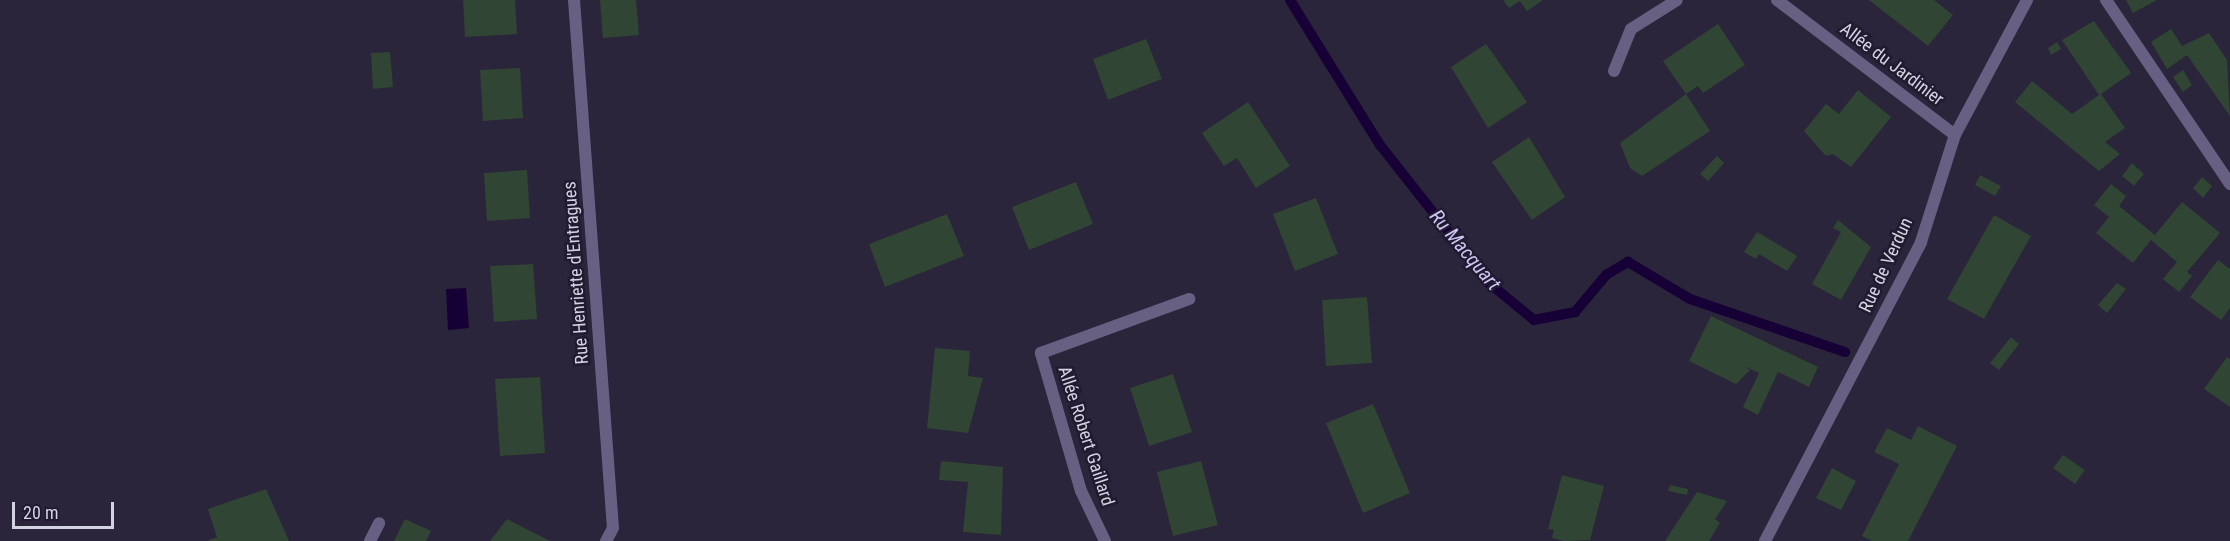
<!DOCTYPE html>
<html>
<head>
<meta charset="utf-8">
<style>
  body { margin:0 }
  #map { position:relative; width:2230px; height:541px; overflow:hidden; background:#2a253b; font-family:"Roboto Condensed",sans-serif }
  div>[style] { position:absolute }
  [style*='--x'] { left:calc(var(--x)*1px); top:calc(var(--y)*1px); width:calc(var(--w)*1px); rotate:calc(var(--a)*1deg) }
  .water>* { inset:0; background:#160036 }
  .stream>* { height:10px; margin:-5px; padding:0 5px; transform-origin:5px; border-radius:5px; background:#160036 }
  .building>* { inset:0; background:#304533 }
  .service>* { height:12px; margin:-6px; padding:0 6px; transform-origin:6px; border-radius:6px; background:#686083 }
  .minor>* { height:12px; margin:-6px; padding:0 6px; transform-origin:6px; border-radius:6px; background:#686083 }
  span { translate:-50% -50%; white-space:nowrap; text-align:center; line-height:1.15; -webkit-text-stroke:5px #211b31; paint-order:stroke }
  .street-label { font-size:18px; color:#d5d2e1 }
  .water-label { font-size:20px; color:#cec5f1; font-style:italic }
  .scale { position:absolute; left:12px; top:502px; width:102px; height:27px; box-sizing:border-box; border:3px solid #d5d2e1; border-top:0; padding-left:8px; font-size:18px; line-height:21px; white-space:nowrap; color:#d5d2e1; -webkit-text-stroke:4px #211b31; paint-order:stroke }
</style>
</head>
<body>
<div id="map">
  <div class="water">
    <i style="clip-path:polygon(466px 288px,469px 328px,448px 330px,446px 289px)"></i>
  </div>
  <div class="stream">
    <i style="--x:1290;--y:0;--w:171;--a:58.2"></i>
    <i style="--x:1380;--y:145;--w:176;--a:51.7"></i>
    <i style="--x:1489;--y:283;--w:58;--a:39.4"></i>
    <i style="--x:1534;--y:320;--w:42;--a:-11"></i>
    <i style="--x:1575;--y:312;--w:48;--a:-50"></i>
    <i style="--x:1606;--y:275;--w:26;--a:-31"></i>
    <i style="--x:1628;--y:262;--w:72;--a:30.8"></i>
    <i style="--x:1690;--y:299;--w:164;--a:18.9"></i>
  </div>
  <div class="building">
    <i style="clip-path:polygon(463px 0,515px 0,517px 34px,465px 37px)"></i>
    <i style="clip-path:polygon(600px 0,636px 0,639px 35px,603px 38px)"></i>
    <i style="clip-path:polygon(1503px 0,1543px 0,1527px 11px,1520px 1px,1509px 8px)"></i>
    <i style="clip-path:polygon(1869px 0,1934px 0,1953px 15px,1928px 46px)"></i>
    <i style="clip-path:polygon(2126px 0,2157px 0,2133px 13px)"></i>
    <i style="clip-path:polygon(2094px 21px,2131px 73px,2101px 94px,2125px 128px,2105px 142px,2120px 154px,2099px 171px,2015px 102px,2032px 81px,2072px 114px,2099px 95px,2062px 40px)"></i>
    <i style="clip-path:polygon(1718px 24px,1745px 65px,1703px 93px,1698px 86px,1686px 94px,1663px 61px)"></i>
    <i style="clip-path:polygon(2171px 29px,2182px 46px,2209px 33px,2227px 60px,2230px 116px,2187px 55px,2167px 69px,2151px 42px)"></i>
    <i style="clip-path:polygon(1146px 39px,1162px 79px,1108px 100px,1093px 59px)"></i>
    <i style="clip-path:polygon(2057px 42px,2061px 49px,2051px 55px,2048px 48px)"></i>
    <i style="clip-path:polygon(1486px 44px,1527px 102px,1488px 128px,1451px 67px)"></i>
    <i style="clip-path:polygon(390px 52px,393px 87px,373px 89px,371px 53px)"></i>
    <i style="clip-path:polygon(520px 68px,523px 118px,483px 121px,480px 70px)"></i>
    <i style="clip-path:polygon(2183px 70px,2192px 85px,2183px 92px,2173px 77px)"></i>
    <i style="clip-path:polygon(1858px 90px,1891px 117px,1851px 167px,1833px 154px,1826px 156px,1804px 131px,1826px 104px,1839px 114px)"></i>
    <i style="clip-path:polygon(1686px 94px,1710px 131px,1642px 176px,1630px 168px,1620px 143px)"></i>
    <i style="clip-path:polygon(1248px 102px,1290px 166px,1256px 188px,1237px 158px,1224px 166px,1202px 133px)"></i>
    <i style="clip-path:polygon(1529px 137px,1565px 197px,1532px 220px,1492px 162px)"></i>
    <i style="clip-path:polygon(1717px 156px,1724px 163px,1708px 181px,1700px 174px)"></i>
    <i style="clip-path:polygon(2132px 163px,2144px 174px,2134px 186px,2122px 176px)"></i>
    <i style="clip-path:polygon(527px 170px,530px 218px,487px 221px,484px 173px)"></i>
    <i style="clip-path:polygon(1980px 175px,2001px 186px,1995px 196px,1975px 185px)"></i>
    <i style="clip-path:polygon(2202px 177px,2212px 186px,2203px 198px,2193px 188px)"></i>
    <i style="clip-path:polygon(1076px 182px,1093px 224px,1029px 250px,1012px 207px)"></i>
    <i style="clip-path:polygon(2111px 184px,2126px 196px,2119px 206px,2155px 235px,2182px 202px,2220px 233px,2187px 272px,2192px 276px,2179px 292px,2163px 279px,2177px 262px,2151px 240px,2133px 263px,2096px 233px,2109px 217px,2094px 205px)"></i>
    <i style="clip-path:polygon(1316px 198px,1338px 254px,1295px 271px,1273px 214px)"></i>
    <i style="clip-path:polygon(947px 214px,964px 256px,885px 287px,869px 244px)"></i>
    <i style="clip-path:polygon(1994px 215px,2031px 236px,1984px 319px,1947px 299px)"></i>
    <i style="clip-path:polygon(1838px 220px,1871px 247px,1841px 300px,1812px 284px,1841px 232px,1833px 228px)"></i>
    <i style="clip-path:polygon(1757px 232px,1797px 256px,1787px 271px,1759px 254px,1756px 259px,1744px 252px)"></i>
    <i style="clip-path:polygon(2218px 260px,2230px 269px,2230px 308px,2221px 320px,2190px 297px)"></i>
    <i style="clip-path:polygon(533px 264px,537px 319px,494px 322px,490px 266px)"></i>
    <i style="clip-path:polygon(2117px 283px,2126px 289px,2107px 313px,2098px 305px)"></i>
    <i style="clip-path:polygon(1367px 297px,1372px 363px,1326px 366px,1322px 300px)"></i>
    <i style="clip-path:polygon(1711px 316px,1818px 367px,1809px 387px,1778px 372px,1758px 415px,1743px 407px,1759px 373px,1744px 366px,1750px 370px,1736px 384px,1689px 361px)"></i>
    <i style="clip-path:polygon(2011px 337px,2019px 344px,1999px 370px,1990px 363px)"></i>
    <i style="clip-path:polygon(935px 348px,970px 351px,968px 376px,983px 378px,968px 433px,927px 428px)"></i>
    <i style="clip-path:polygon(2227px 357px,2230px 359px,2230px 407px,2204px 389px)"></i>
    <i style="clip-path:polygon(1173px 374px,1192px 432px,1149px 446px,1130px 388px)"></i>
    <i style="clip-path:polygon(540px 377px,545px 453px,500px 456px,495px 379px)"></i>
    <i style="clip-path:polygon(1373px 404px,1410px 493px,1363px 513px,1326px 423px)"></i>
    <i style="clip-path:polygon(1918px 426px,1957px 446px,1908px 541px,1872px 541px,1862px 536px,1899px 464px,1874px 452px,1887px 428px,1911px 440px)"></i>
    <i style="clip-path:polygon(2063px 455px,2085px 470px,2075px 484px,2053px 468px)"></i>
    <i style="clip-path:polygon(941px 461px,1003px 467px,1001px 535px,963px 532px,968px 482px,939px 480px)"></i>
    <i style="clip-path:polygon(1201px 461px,1218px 525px,1173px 536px,1157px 472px)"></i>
    <i style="clip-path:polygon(1832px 468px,1856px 481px,1841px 510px,1816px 498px)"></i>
    <i style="clip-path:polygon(1562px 475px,1604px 486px,1590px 540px,1564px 541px,1552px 538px,1554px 530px,1548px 529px)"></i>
    <i style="clip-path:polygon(1670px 485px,1688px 489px,1687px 495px,1668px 491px)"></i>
    <i style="clip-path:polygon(266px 489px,289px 541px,207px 541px,217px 537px,208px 509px)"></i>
    <i style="clip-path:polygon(1697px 492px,1727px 501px,1715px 519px,1720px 523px,1709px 541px,1665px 541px)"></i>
    <i style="clip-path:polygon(405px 519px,431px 531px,426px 541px,394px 541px)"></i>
    <i style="clip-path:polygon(507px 519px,550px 541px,490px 541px)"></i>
  </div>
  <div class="service">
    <i style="--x:370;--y:541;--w:20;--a:-63"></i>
  </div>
  <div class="minor">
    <i style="--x:574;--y:0;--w:529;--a:85.78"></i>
    <i style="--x:613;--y:528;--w:15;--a:118"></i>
    <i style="--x:1777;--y:0;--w:223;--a:37.2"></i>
    <i style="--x:2106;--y:0;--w:222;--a:56"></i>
    <i style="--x:1614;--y:71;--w:45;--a:-68"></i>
    <i style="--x:1631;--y:29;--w:54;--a:-32.2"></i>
    <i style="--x:1105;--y:541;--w:55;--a:-115.6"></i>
    <i style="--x:1081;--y:491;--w:144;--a:-106.2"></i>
    <i style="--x:1041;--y:353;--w:158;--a:-20"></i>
    <i style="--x:1765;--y:541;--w:337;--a:-62.4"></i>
    <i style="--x:1921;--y:242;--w:112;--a:-72.4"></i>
    <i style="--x:1955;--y:135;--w:153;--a:-61.9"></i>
  </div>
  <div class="street-label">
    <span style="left:1892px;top:64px;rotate:37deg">Allée du Jardinier</span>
    <span style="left:1886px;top:265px;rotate:-65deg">Rue de Verdun</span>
    <span style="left:576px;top:273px;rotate:-94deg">Rue Henriette d'Entragues</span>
    <span style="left:1086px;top:436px;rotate:72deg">Allée Robert Gaillard</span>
  </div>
  <div class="water-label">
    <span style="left:1465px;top:250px;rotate:50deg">Ru Macquart</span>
  </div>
  <div class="scale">20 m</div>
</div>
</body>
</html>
